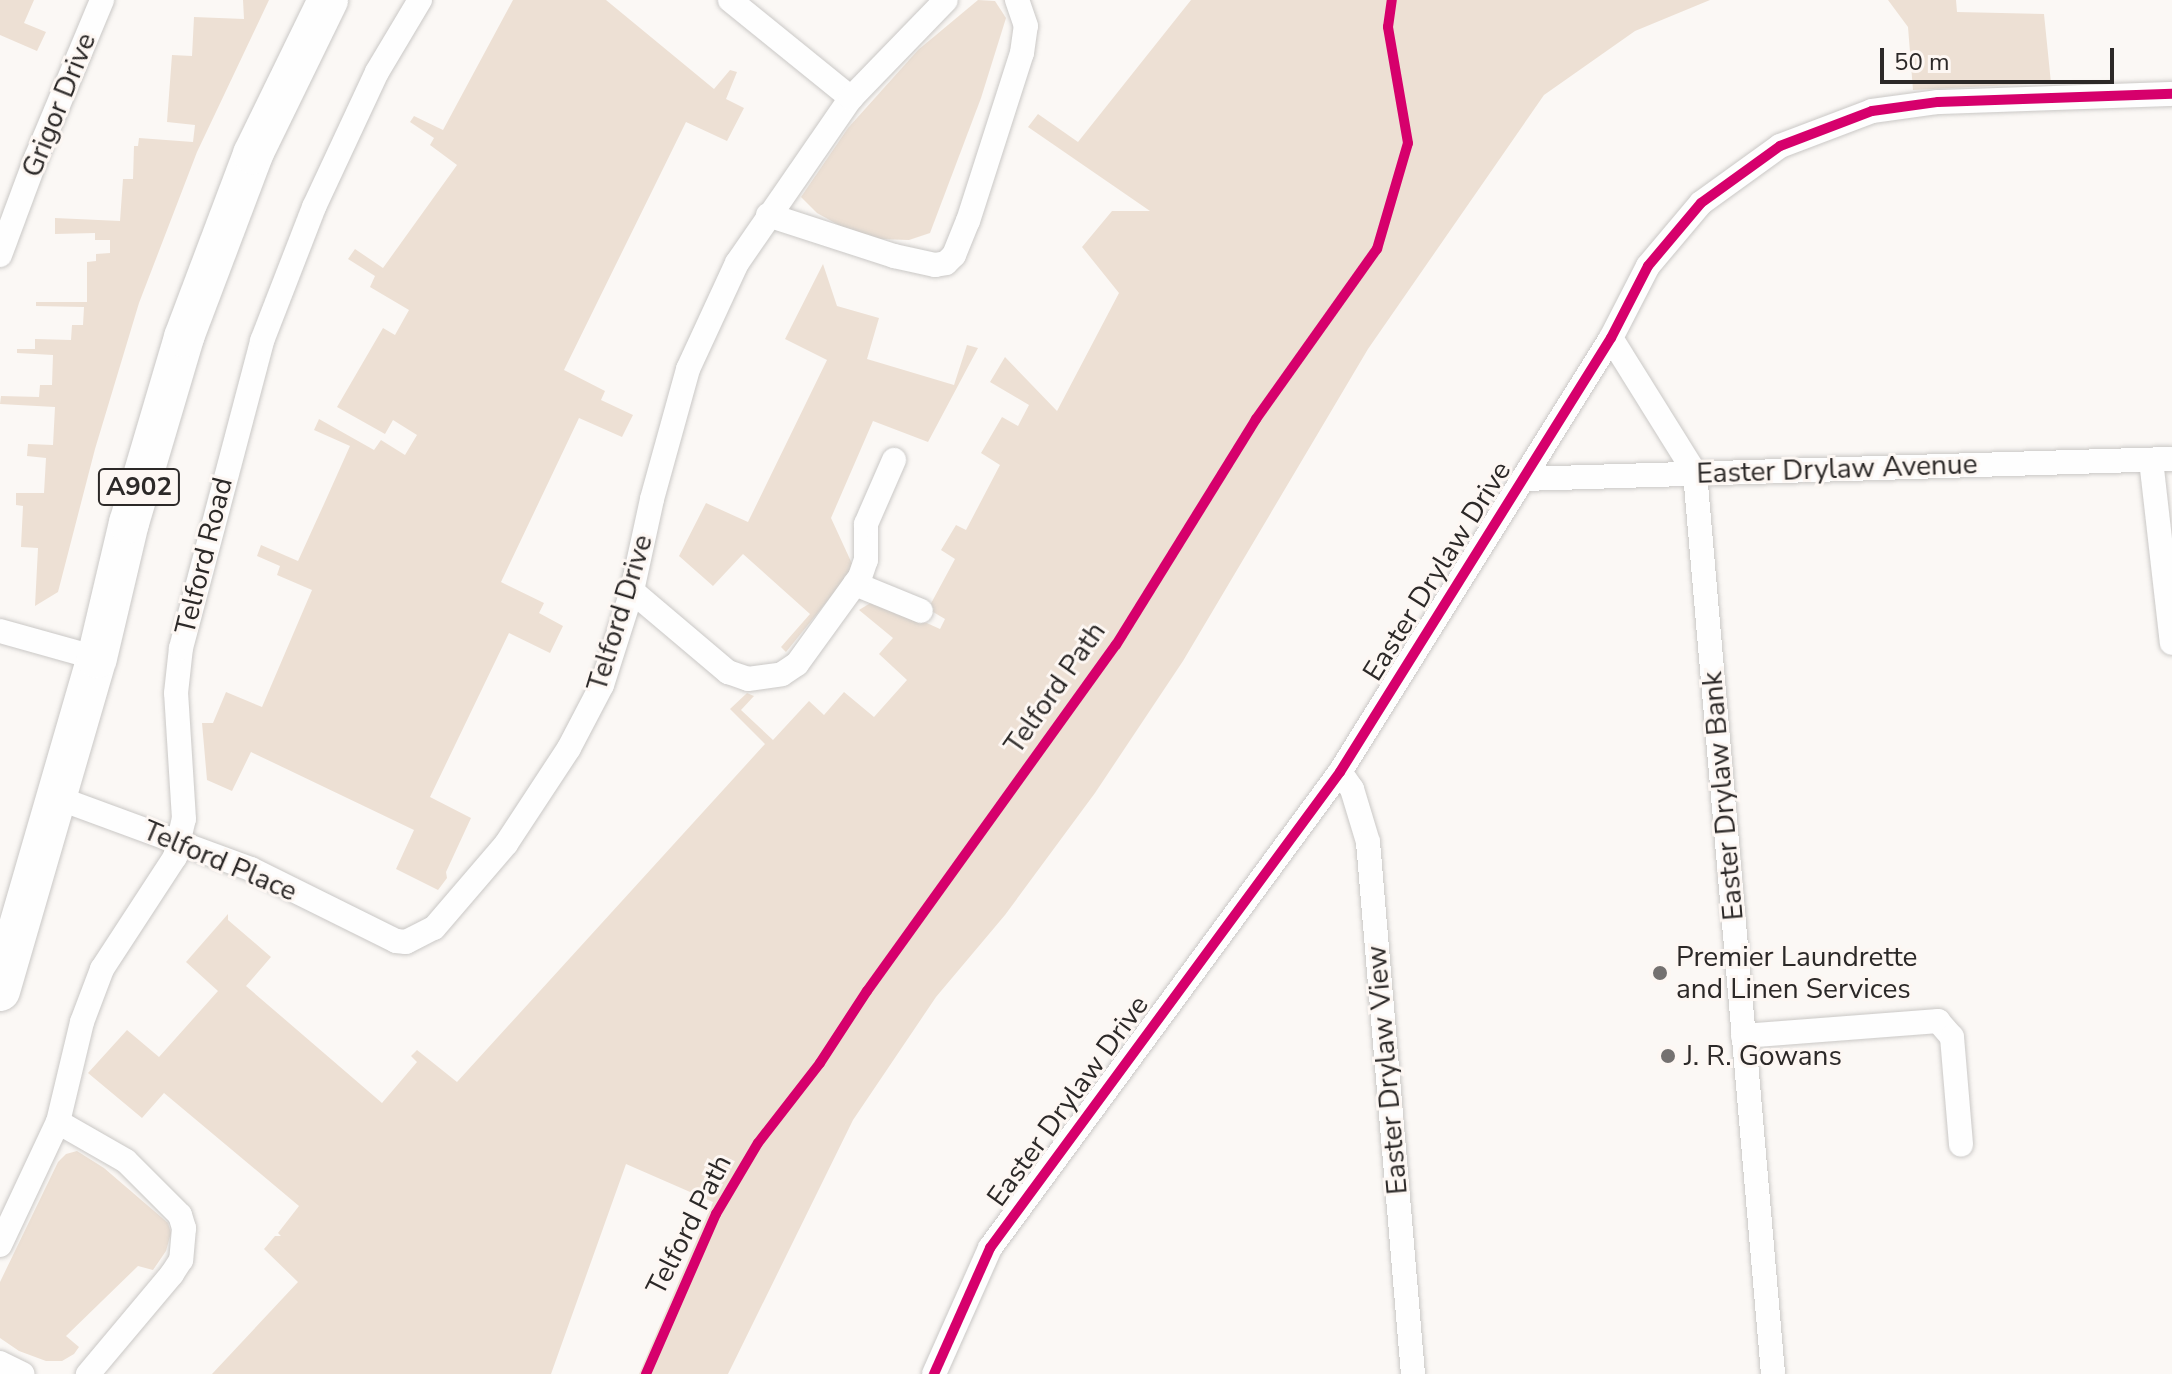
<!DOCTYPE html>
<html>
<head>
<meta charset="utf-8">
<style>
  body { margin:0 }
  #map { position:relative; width:2172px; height:1374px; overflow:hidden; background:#fbf8f5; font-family:"Nunito Sans",sans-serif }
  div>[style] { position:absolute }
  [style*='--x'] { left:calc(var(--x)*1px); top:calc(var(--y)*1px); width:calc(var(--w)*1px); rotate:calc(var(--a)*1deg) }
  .green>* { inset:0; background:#ede0d4 }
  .roads { filter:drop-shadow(0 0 2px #cac8c6) drop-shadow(0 0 2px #cac8c6) }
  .minor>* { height:24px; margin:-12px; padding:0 12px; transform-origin:12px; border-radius:12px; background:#fefefe }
  .primary>* { height:40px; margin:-20px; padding:0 20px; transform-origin:20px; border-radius:20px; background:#fefefe }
  .cycleway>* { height:10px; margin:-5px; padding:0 5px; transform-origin:5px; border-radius:5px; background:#d6006c }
  .dots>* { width:22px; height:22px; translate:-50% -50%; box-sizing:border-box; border:4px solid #fdf7f3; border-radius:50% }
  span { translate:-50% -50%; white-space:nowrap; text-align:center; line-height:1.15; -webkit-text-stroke:6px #fdf7f3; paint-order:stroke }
  .shield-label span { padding:2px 6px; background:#fdf7f3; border:2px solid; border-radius:6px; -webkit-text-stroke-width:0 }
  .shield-label { font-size:26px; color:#2c2928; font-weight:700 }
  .street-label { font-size:28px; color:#2c2928 }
  .poi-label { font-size:28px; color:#2c2928 }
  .left { translate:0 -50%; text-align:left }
  .scale { position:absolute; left:1880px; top:48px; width:234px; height:36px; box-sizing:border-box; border:4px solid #2c2928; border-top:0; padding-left:10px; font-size:24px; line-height:28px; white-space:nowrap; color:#2c2928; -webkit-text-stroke:6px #fdf7f3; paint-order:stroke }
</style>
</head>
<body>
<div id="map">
  <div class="green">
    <i style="clip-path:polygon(0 0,34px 0,24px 23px,46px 32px,37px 51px,0 35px)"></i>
    <i style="clip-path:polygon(243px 0,269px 0,197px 152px,139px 303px,95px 449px,58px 592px,35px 606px,38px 548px,21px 547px,23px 506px,16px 505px,16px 493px,44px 493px,46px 458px,27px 456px,28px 444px,53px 445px,55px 407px,0 404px,1px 396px,39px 397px,40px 385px,52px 385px,53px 355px,17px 353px,17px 349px,35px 349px,35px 339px,71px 340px,72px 325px,83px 325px,84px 307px,36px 306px,36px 302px,87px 302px,87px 262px,96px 261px,96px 254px,110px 253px,110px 240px,95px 240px,95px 233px,55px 234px,55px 218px,120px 221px,123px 179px,133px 179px,134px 146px,138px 146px,139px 138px,193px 142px,195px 125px,167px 122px,172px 55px,192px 56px,194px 17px,244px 19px)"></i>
    <i style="clip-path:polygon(513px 0,606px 0,714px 89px,730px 70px,737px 72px,726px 99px,744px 108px,727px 141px,686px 122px,564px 370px,605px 391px,601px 400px,633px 415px,622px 437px,579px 418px,501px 582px,544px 603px,539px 613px,563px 626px,550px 653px,509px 633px,430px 797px,471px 818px,446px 872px,447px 878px,438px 890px,396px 869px,414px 830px,251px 752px,232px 791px,207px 780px,202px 723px,213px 723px,226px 692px,262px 707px,312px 590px,277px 575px,280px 566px,257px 556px,261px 545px,298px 561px,324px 504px,350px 446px,314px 430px,319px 419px,374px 450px,381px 440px,405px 455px,417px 435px,393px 420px,385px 434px,337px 407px,383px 328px,395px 335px,409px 310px,370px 287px,375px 276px,348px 259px,355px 249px,383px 268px,457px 165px,430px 145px,434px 138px,410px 122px,414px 116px,443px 130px)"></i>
    <i style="clip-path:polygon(978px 0,995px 1px,1006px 18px,981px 98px,930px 233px,909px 240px,879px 239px,844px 228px,817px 213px,801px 197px,848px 128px,918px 50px)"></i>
    <i style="clip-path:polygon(1191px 0,1710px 0,1635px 31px,1544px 95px,1368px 349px,1183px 661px,1095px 793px,1005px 915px,936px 997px,853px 1120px,728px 1374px,639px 1374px,713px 1202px,626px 1164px,551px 1374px,212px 1374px,298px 1282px,264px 1249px,275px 1236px,281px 1236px,278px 1233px,299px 1206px,164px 1093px,142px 1118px,88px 1073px,127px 1030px,159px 1057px,218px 991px,186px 962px,228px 914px,228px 920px,271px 957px,246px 986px,382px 1103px,417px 1062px,411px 1056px,417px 1050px,457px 1082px,765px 744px,730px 709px,747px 693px,754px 696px,741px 710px,773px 740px,809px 701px,824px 715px,844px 692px,874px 717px,907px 680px,879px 654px,893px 638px,859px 610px,872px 602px,887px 605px,940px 629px,945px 619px,928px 609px,955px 559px,941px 550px,956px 525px,966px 530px,1000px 465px,981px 453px,1002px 417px,1018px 426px,1029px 405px,990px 382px,1005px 357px,1057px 411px,1119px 293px,1082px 247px,1112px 211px,1150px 211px,1028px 127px,1038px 114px,1078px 142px)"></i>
    <i style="clip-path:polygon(1888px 0,1956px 0,1957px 12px,2044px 14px,2051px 83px,1913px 90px,1908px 27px)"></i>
    <i style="clip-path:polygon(823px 264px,837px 306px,879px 318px,867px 359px,954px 385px,967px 345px,978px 348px,928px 442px,873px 421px,831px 518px,854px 568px,786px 652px,781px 647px,810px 614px,743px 554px,713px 586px,679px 556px,706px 503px,748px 522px,827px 360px,785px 339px)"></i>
    <i style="clip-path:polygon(77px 1151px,104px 1168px,168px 1223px,171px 1233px,166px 1251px,153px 1270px,138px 1266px,66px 1336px,79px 1347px,74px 1354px,62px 1361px,46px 1361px,19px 1351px,0 1338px,0 1282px,58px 1162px,66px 1154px)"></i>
  </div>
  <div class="roads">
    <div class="minor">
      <i style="--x:730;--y:0;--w:156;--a:39"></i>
      <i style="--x:768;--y:215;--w:133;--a:18"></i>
      <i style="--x:894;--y:256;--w:42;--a:12.4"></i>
      <i style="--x:935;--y:265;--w:11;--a:-10"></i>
      <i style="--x:946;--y:263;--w:11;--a:-45"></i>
      <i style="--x:954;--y:255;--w:37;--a:-68"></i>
      <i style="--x:968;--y:221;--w:176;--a:-72.2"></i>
      <i style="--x:1022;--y:53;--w:27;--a:-82"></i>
      <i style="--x:1026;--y:26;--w:28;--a:-109"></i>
      <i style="--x:0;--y:255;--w:103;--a:-69.6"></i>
      <i style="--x:36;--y:158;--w:171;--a:-67.3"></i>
      <i style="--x:1611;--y:338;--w:159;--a:58.1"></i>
      <i style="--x:1695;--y:473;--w:904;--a:85.05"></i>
      <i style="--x:2151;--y:460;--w:184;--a:83.5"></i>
      <i style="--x:1523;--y:479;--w:649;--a:-1.77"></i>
      <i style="--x:855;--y:584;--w:71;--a:22.2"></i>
      <i style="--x:632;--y:591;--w:126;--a:40.2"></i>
      <i style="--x:728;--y:672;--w:21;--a:19"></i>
      <i style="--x:748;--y:679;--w:34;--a:-8"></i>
      <i style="--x:782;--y:674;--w:18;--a:-34"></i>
      <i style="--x:797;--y:664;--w:107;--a:-54.1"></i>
      <i style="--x:860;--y:577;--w:18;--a:-71"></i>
      <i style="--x:866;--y:560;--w:36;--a:-90"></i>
      <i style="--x:866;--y:524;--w:70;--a:-66.4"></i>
      <i style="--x:0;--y:631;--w:101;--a:15.6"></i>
      <i style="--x:1340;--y:772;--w:21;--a:55"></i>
      <i style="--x:1352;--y:789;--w:55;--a:73.2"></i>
      <i style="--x:1368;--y:842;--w:534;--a:85.17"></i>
      <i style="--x:55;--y:797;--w:209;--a:20.2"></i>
      <i style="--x:251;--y:869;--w:162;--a:26.4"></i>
      <i style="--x:396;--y:941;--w:10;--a:6"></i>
      <i style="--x:406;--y:942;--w:31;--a:-27"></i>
      <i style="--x:434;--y:928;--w:111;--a:-49.4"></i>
      <i style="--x:506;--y:844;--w:115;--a:-56.7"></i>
      <i style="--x:569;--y:748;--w:71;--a:-62.4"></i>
      <i style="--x:602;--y:685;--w:99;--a:-72.3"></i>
      <i style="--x:632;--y:591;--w:94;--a:-77.7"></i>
      <i style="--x:652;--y:499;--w:135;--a:-74.5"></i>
      <i style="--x:688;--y:369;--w:117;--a:-65.2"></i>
      <i style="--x:737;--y:263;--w:201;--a:-55.4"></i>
      <i style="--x:851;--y:98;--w:136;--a:-45.9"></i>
      <i style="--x:1743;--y:1036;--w:196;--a:-4.4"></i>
      <i style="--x:1938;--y:1021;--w:21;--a:49"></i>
      <i style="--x:1952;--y:1037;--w:108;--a:85.2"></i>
      <i style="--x:58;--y:1122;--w:78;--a:29.8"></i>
      <i style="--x:126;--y:1161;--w:76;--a:45"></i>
      <i style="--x:180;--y:1215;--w:14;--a:73"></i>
      <i style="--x:184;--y:1228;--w:32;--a:95"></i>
      <i style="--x:181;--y:1260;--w:17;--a:123"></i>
      <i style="--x:172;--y:1274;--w:131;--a:130"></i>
      <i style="--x:0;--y:1245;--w:136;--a:-64.8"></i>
      <i style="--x:58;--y:1122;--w:103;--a:-76.5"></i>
      <i style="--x:82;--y:1022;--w:57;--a:-69.3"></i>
      <i style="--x:102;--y:969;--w:134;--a:-56.9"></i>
      <i style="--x:175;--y:857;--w:39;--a:-77"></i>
      <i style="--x:184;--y:819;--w:126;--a:-93.6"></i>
      <i style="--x:176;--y:693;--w:45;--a:-83.7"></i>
      <i style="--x:181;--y:648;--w:318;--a:-75.2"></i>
      <i style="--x:262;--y:341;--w:144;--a:-68.8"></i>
      <i style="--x:314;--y:207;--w:149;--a:-65"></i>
      <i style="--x:377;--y:72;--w:84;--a:-59.2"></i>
      <i style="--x:0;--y:1363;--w:25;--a:26"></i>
      <i style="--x:934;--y:1374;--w:138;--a:-66"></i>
      <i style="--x:990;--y:1248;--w:591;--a:-53.67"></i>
      <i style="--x:1340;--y:772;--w:512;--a:-58.02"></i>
      <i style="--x:1611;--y:338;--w:81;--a:-62.8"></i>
      <i style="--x:1648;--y:266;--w:82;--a:-49.9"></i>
      <i style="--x:1701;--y:203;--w:97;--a:-35.8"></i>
      <i style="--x:1780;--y:146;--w:98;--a:-20.8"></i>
      <i style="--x:1872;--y:111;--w:67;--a:-7.8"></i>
      <i style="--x:1938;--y:102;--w:234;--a:-2"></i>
    </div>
    <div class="primary">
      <i style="--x:0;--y:991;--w:347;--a:-73.8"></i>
      <i style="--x:97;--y:658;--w:139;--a:-76.7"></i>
      <i style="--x:129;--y:523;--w:194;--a:-73.5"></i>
      <i style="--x:184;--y:337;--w:196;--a:-69.3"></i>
      <i style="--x:253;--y:154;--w:171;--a:-64"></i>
    </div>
  </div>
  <div class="cycleway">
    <i style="--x:646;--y:1374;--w:175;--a:-66.4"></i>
    <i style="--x:716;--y:1214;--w:82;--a:-59.4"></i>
    <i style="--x:758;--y:1143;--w:101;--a:-52.2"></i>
    <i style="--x:820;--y:1063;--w:86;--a:-56.9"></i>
    <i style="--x:867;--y:991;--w:426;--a:-54.3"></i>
    <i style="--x:1116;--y:645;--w:266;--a:-58.2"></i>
    <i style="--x:1256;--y:419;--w:209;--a:-54.6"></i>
    <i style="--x:1377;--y:249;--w:110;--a:-73.7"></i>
    <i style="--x:1408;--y:143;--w:118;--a:-99.8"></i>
    <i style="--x:1388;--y:27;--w:27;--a:-82"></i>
    <i style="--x:934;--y:1374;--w:138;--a:-66"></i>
    <i style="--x:990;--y:1248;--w:591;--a:-53.67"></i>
    <i style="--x:1340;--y:772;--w:512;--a:-58.02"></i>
    <i style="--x:1611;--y:338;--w:81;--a:-62.8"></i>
    <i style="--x:1648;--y:266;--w:82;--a:-49.9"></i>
    <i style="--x:1701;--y:203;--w:97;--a:-35.8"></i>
    <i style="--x:1780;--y:146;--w:98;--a:-20.8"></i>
    <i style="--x:1872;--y:111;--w:67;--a:-7.8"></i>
    <i style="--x:1938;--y:102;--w:234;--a:-2"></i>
  </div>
  <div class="dots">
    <i style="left:1660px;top:973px;background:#747170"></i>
    <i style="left:1668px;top:1056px;background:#747170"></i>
  </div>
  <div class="shield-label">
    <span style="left:139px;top:487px">A902</span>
  </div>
  <div class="street-label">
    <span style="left:59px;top:105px;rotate:-68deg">Grigor Drive</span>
    <span style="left:1837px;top:469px;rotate:-2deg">Easter Drylaw Avenue</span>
    <span style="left:204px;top:556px;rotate:-76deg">Telford Road</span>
    <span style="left:1437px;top:571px;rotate:-58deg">Easter Drylaw Drive</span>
    <span style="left:620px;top:613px;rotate:-73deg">Telford Drive</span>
    <span style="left:1055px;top:688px;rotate:-55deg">Telford Path</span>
    <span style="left:1723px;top:796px;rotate:-95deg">Easter Drylaw Bank</span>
    <span style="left:220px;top:861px;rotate:23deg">Telford Place</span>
    <span style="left:1387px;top:1070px;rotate:-95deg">Easter Drylaw View</span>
    <span style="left:1068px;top:1101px;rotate:-54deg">Easter Drylaw Drive</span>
    <span style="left:689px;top:1225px;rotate:-63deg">Telford Path</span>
  </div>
  <div class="poi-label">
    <span class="left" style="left:1676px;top:973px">Premier Laundrette<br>and Linen Services</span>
    <span class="left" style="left:1684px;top:1056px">J. R. Gowans</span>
  </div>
  <div class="scale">50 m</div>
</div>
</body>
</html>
